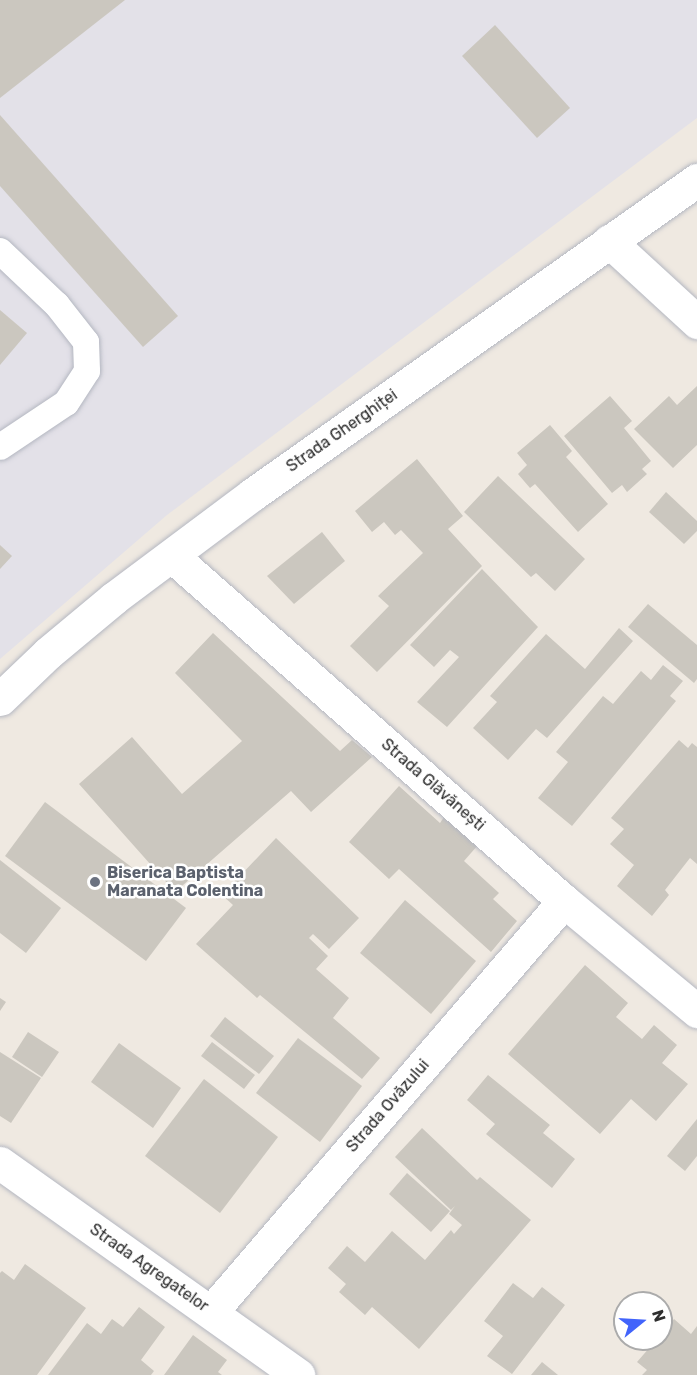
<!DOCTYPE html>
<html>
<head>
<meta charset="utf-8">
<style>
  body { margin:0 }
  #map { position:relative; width:697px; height:1375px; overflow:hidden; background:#efe9e1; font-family:Rubik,sans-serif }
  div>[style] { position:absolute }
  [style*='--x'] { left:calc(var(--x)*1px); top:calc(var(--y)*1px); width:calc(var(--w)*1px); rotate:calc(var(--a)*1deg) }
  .industrial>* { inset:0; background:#e3e1e8 }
  .building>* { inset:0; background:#cbc7bf }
  .roads { filter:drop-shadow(0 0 2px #b4b7c1) drop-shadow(0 0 2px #b4b7c1) }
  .service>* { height:26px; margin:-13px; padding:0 13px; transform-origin:13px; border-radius:13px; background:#fff }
  .minor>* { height:33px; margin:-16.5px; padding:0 16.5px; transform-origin:16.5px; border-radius:16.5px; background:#fff }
  .secondary>* { height:33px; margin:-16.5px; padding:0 16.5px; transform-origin:16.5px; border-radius:16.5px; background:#fff }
  .dots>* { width:16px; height:16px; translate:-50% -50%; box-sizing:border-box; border:3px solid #fff; border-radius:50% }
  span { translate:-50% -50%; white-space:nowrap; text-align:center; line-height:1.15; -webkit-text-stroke:5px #fff; paint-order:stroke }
  .street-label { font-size:16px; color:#2e2e2e }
  .worship-label { font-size:16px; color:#5b616d; font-weight:700 }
  .left { translate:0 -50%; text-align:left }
  .north { position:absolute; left:613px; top:1291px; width:60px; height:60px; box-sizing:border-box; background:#fff; border:2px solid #ababab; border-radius:50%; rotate:72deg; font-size:16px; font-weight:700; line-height:24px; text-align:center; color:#2e2e2e }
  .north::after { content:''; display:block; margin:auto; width:21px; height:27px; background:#4264fb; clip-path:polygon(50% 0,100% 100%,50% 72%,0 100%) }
</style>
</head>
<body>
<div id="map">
  <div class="industrial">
    <i style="clip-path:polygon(0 0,697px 0,697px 118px,167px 515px,0 659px)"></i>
  </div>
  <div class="building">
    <i style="clip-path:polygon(0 0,125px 0,0 98px)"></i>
    <i style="clip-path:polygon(495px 25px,570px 108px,537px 138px,462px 56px)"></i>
    <i style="clip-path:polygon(0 115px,178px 316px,143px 347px,0 186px)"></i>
    <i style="clip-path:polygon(0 310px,27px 333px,0 365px)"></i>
    <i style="clip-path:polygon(697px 386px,697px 445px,673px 468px,634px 429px,669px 396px,677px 405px)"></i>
    <i style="clip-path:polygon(610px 396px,632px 421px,624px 428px,651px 461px,642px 469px,647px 474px,627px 492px,622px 485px,612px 493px,564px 436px)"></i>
    <i style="clip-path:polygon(550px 425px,572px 451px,566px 457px,608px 504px,578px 532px,535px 484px,530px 488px,518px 474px,527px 465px,517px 453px)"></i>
    <i style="clip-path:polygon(417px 459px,463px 516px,448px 529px,482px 566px,377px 672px,350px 646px,389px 606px,378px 596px,423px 553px,401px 530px,395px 535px,384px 522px,372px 532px,355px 511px)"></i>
    <i style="clip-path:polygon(498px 476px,585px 559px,555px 591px,536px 573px,531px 577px,464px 512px)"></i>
    <i style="clip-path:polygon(666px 492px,697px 521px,697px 531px,684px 544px,649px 512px)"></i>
    <i style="clip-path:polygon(322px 532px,345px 561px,294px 604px,267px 576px)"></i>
    <i style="clip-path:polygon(0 545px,12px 556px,0 569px)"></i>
    <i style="clip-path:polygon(482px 569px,538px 627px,447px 727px,417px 702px,459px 657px,450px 650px,434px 667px,410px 645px)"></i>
    <i style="clip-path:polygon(648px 604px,697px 645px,697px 679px,694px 683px,628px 627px)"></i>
    <i style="clip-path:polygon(619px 628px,633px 641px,547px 738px,536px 729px,508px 760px,473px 728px,497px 702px,490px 696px,546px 634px,585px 669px)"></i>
    <i style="clip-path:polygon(213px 633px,340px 751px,352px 740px,372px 757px,311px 812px,291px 791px,175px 892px,79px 784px,132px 737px,182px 794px,242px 741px,175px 673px)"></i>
    <i style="clip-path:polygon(663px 665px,683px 681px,670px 696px,676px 701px,572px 826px,538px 798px,568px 762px,556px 752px,603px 696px,613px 704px,641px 671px,651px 680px)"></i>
    <i style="clip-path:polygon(679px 740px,688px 748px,692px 743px,697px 747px,697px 864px,690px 858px,665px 890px,669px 895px,652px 916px,617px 886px,634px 865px,610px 844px,624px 829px,611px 818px)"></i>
    <i style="clip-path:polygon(399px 786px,440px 823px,444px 817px,478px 845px,464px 861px,499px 893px,493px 899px,517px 921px,491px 952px,399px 869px,389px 879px,349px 842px)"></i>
    <i style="clip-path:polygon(45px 802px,186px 908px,146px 961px,5px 856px)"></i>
    <i style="clip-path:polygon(276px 838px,359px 918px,329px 949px,313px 934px,309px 938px,328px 956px,316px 969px,349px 998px,333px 1018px,380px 1058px,362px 1079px,260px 995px,257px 998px,196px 944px,233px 905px,222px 895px)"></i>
    <i style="clip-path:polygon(0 860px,61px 908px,26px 953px,0 933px)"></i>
    <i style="clip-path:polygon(405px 900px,476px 961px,431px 1014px,360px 953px)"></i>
    <i style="clip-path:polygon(585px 965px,628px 1003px,616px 1017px,642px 1039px,654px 1025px,677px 1045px,662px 1063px,688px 1084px,656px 1121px,631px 1099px,600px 1134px,508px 1054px)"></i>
    <i style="clip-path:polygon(0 998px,6px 1002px,0 1011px)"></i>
    <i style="clip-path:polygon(225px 1017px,274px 1056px,259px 1074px,210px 1036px)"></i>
    <i style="clip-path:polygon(28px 1032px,59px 1052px,42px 1077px,12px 1057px)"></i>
    <i style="clip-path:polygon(298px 1038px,362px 1086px,320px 1142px,256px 1093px)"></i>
    <i style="clip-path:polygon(212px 1042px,255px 1075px,244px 1089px,201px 1056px)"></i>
    <i style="clip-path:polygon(119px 1043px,181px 1088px,153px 1128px,91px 1082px)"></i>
    <i style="clip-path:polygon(0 1052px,41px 1078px,11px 1123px,0 1116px)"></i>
    <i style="clip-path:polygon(488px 1075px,550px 1125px,543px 1133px,575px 1159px,552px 1188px,486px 1134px,495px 1124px,467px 1100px)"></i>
    <i style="clip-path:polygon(204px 1079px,278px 1137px,220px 1213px,145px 1156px)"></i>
    <i style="clip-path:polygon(697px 1119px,697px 1156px,685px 1171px,667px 1156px)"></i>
    <i style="clip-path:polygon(422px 1128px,477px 1180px,480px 1177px,531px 1220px,419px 1349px,372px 1307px,365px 1315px,339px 1292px,346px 1284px,328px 1268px,347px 1246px,365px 1262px,392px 1231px,425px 1260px,451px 1230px,454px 1234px,462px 1225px,449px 1214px,455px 1206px,451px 1210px,395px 1157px)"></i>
    <i style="clip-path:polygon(407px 1173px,450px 1211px,431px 1232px,389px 1194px)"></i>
    <i style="clip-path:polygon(25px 1264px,86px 1308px,37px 1375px,0 1375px,0 1273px,2px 1271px,14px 1280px)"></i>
    <i style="clip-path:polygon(513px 1283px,533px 1298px,542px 1287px,565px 1305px,512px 1374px,487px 1356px,503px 1336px,484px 1321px)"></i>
    <i style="clip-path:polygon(139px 1307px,165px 1327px,141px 1360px,154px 1371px,151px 1375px,48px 1375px,87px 1323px,101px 1334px,112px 1319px,123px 1327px)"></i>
    <i style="clip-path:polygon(674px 1319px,691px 1334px,697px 1326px,697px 1375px,642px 1375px,647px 1370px,637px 1362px,657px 1339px,661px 1339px,661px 1334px)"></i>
    <i style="clip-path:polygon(193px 1335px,227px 1360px,218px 1372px,222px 1375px,164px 1375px)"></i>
    <i style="clip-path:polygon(542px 1362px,558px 1375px,531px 1375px)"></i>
  </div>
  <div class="roads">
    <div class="service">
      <i style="--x:0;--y:251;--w:79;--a:43.5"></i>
      <i style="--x:57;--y:305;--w:47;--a:51.9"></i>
      <i style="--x:86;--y:342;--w:29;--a:88"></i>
      <i style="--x:87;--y:371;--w:38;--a:123"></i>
      <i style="--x:66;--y:403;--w:79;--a:146.3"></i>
    </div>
    <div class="minor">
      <i style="--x:609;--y:241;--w:120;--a:42.6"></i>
      <i style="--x:172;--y:556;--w:522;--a:41.35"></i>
      <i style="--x:564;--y:901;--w:173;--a:39.6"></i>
      <i style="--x:0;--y:1163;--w:366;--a:35.4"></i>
      <i style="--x:211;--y:1312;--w:542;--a:-49.34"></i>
    </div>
    <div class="secondary">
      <i style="--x:0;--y:699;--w:66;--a:-43.8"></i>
      <i style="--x:48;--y:653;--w:86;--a:-39.8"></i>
      <i style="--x:114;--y:598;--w:174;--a:-36.8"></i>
      <i style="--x:253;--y:494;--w:544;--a:-35.27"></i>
    </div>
  </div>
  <div class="dots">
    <i style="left:95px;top:882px;background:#6b7280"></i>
  </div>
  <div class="street-label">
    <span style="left:342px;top:431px;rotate:-35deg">Strada Gherghiței</span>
    <span style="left:433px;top:785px;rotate:41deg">Strada Glăvănești</span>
    <span style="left:388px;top:1106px;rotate:-49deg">Strada Ovăzului</span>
    <span style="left:149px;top:1268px;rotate:35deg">Strada Agregatelor</span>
  </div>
  <div class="worship-label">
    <span class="left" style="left:107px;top:882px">Biserica Baptista<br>Maranata Colentina</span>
  </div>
  <div class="north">N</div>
</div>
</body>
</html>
